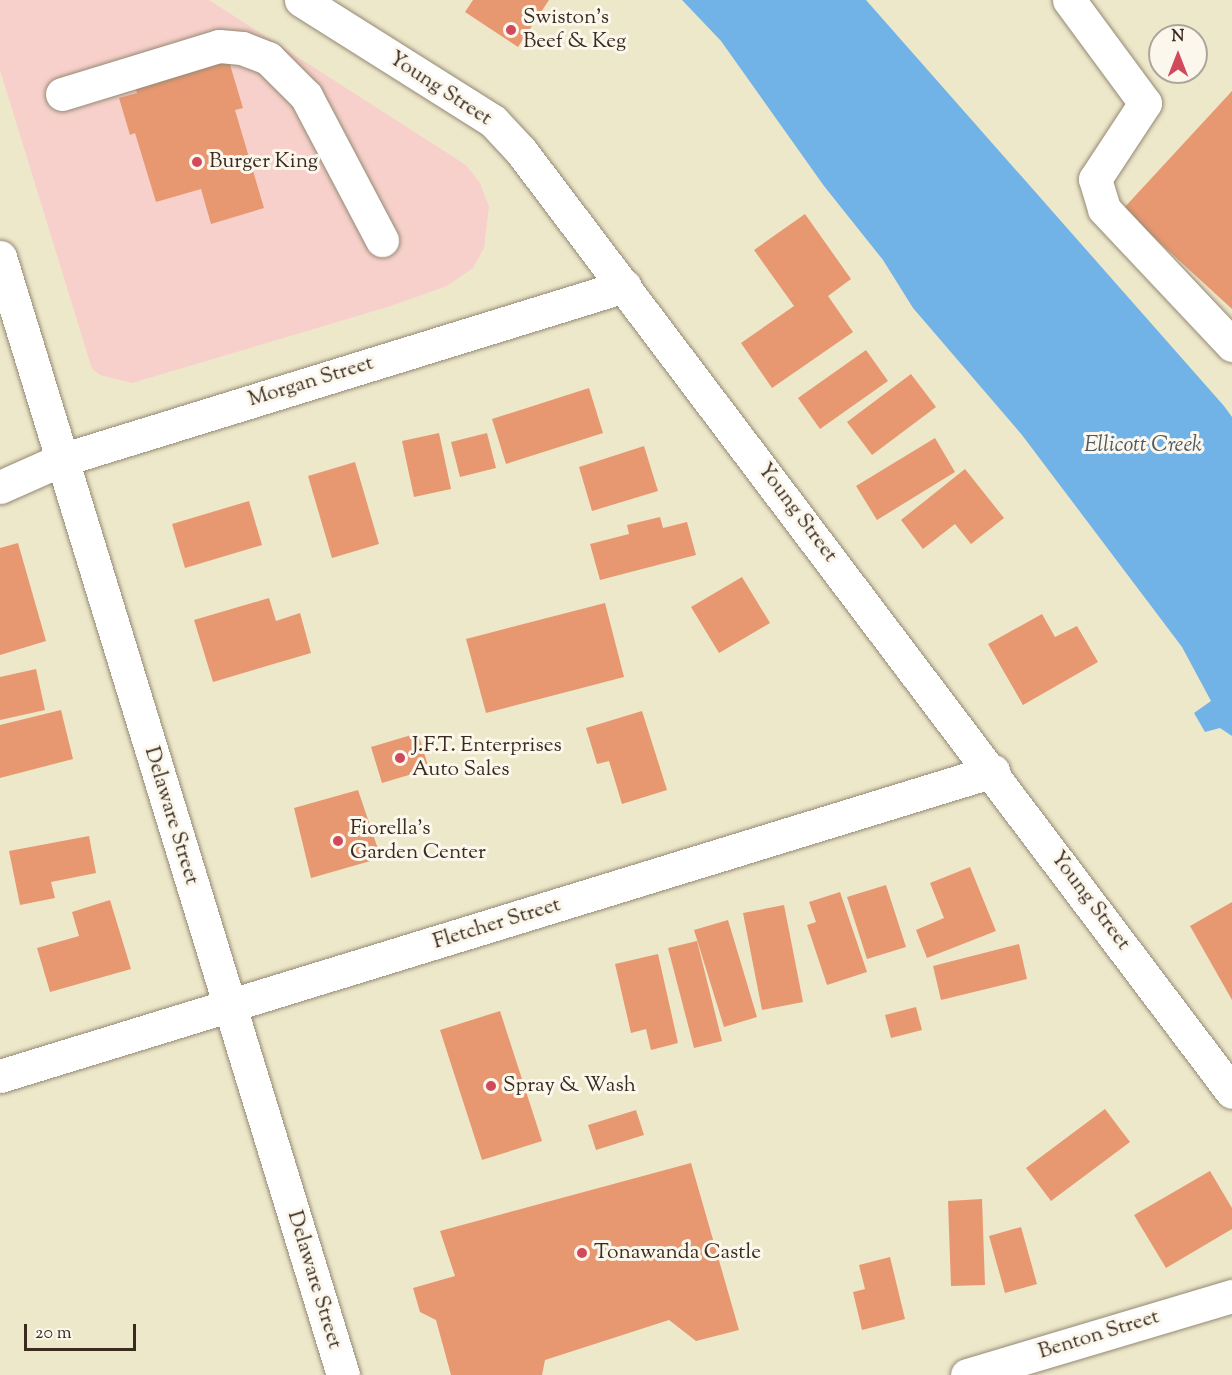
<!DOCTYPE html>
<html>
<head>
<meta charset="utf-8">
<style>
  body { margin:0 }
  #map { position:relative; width:1232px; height:1375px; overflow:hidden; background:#eee8cb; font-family:"Sorts Mill Goudy",serif }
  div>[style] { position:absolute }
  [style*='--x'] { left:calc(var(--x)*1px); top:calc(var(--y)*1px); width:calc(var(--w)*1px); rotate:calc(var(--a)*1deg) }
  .built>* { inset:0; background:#f7d0cb }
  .water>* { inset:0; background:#72b3e7 }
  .building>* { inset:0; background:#e79871 }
  .roads { filter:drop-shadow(0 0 2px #948974) drop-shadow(0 0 2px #948974) }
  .minor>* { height:33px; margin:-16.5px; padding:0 16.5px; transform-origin:16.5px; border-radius:16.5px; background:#fff }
  .major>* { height:33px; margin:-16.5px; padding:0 16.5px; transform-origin:16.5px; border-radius:16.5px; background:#fff }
  .dots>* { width:16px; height:16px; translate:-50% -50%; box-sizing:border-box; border:3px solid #fbf7ec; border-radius:50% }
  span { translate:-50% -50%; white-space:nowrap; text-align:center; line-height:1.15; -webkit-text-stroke:6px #fbf7ec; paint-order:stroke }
  .poi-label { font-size:21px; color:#3b2a1e }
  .left { translate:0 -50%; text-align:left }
  .street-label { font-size:21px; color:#3b2a1e }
  .water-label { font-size:22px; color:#4e5a64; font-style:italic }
  .north { position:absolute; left:1148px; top:24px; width:60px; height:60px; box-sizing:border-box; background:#fbf7ec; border:2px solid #aea59a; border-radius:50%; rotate:0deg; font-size:16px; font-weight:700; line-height:24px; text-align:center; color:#3b2a1e }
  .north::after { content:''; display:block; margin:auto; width:21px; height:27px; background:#d1495b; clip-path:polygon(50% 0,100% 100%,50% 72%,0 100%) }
  .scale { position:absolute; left:24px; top:1324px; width:112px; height:27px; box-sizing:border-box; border:3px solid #3b2a1e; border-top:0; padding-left:8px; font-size:18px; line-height:21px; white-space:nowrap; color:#3b2a1e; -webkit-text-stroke:4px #fbf7ec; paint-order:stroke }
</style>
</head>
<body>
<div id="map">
  <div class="built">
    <i style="clip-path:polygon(0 0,209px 0,466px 165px,480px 183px,489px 207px,484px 248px,473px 268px,447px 286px,391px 306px,132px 383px,100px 375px,92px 369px,0 70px)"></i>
  </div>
  <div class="water">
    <i style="clip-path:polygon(682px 0,866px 0,1224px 406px,1232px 417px,1232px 736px,1220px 728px,1205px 732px,1194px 713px,1211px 701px,1182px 647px,1022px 435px,913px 308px,883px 260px,824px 186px,721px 41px)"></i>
  </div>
  <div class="building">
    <i style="clip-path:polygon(473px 0,549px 0,518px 47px,465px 12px)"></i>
    <i style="clip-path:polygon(228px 58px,243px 108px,235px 110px,264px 208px,211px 224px,201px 189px,156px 202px,135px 133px,130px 135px,119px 98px,137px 93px,135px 86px)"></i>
    <i style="clip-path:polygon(1232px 91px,1232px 309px,1123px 209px)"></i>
    <i style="clip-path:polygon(805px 214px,851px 279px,828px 296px,853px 332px,772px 388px,741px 343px,794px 306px,754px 250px)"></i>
    <i style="clip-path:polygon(866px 350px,888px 381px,820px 429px,798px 398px)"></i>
    <i style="clip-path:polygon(911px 374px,936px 407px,872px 455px,847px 422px)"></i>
    <i style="clip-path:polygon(589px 388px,603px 433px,506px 464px,492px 419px)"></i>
    <i style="clip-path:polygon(439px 433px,451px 489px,414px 497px,402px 441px)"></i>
    <i style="clip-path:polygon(487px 433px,496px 468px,460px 477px,451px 442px)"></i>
    <i style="clip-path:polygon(935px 438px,955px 472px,877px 520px,856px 486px)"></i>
    <i style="clip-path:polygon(644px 446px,658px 491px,592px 511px,579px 467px)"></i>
    <i style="clip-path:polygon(355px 462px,379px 544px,332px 558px,308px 476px)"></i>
    <i style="clip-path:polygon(965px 469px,1004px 518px,971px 544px,955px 524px,923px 549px,901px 520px)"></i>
    <i style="clip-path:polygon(249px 501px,262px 545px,185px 568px,172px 524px)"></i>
    <i style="clip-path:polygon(660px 517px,663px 528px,687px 522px,696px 555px,600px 580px,590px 544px,629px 534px,627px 525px)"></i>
    <i style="clip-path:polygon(18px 543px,46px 641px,0 655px,0 548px)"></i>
    <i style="clip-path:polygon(742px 577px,770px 623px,719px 653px,691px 607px)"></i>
    <i style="clip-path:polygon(269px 598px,276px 621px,300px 613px,311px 653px,213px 682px,194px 620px)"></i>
    <i style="clip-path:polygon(605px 603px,624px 677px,486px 713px,466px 639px)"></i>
    <i style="clip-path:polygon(1042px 614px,1055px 637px,1077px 626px,1098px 662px,1023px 705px,988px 644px)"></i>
    <i style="clip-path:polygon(36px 669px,45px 710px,0 720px,0 677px)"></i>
    <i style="clip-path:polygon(61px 710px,73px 759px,0 778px,0 725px)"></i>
    <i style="clip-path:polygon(642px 711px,667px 790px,622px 804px,609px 761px,597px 764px,586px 728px)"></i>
    <i style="clip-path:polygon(418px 733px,429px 769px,382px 783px,371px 747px)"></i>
    <i style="clip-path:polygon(358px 790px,381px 858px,311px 878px,294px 808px)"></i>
    <i style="clip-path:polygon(89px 836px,96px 873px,51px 882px,55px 898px,20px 905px,9px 851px)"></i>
    <i style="clip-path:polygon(970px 867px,996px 931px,927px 958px,916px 930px,944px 918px,930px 883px)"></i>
    <i style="clip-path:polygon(886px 885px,906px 947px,867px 959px,847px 897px)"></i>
    <i style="clip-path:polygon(840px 892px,867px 972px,827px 985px,807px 925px,816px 922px,809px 902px)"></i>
    <i style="clip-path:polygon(110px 900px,131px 969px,50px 992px,37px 948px,79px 936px,72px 912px)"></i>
    <i style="clip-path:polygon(1232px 902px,1232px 1000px,1190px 926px)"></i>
    <i style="clip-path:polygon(784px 905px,803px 1002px,762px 1010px,743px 913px)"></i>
    <i style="clip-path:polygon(728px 920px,757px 1017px,724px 1027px,694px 930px)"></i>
    <i style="clip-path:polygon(697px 941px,722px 1041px,694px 1048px,668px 948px)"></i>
    <i style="clip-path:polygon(1019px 944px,1027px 979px,941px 1000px,933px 966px)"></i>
    <i style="clip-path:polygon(658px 954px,678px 1043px,651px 1050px,646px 1029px,631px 1033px,615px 964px)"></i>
    <i style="clip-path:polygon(916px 1007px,922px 1030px,891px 1038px,885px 1015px)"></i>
    <i style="clip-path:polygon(500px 1011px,542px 1141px,482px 1160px,440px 1030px)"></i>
    <i style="clip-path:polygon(1105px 1109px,1130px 1142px,1051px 1201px,1026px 1168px)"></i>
    <i style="clip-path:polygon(636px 1110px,644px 1135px,596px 1150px,588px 1125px)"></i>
    <i style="clip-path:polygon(691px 1163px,739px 1330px,696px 1341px,669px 1320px,545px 1360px,542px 1375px,451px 1375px,436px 1320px,420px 1312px,413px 1288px,455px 1276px,440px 1231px)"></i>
    <i style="clip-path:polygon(1210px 1171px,1232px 1208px,1232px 1229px,1166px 1268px,1134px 1215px)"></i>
    <i style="clip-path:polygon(982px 1199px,985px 1285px,951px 1286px,948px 1201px)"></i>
    <i style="clip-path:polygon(1021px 1227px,1037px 1284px,1005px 1293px,989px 1236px)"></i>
    <i style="clip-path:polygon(890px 1257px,905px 1319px,862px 1330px,853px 1292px,865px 1289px,859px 1265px)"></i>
  </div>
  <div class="roads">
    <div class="minor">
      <i style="--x:301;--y:0;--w:227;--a:32.2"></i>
      <i style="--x:493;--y:121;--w:41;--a:47"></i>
      <i style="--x:521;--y:151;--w:1179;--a:52.93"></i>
      <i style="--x:1069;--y:0;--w:128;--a:53.6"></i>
      <i style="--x:1145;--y:103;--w:91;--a:123.3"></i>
      <i style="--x:1095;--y:179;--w:31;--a:73"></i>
      <i style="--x:1104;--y:209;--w:187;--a:46.7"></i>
      <i style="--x:62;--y:94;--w:164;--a:-17"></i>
      <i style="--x:219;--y:46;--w:23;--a:5"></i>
      <i style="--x:242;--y:48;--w:28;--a:21"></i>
      <i style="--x:268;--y:58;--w:54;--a:45"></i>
      <i style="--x:306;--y:96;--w:163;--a:62.2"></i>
      <i style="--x:0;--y:487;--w:67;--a:-23.9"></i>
      <i style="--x:61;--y:460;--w:590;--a:-17.15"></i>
      <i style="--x:0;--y:1076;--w:1039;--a:-17.07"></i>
      <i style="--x:967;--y:1375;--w:277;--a:-16.6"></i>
    </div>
    <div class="major">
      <i style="--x:0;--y:257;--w:1169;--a:72.94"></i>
    </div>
  </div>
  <div class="dots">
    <i style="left:511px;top:30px;background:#d1495b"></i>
    <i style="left:197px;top:162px;background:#d1495b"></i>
    <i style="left:400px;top:758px;background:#d1495b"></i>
    <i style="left:338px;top:841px;background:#d1495b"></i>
    <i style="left:491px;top:1086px;background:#d1495b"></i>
    <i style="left:582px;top:1253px;background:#d1495b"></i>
  </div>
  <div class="poi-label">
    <span class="left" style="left:523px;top:30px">Swiston's<br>Beef &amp; Keg</span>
    <span class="left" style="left:209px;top:162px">Burger King</span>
    <span class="left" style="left:412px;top:758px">J.F.T. Enterprises<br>Auto Sales</span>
    <span class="left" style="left:350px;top:841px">Fiorella's<br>Garden Center</span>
    <span class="left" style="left:503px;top:1086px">Spray &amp; Wash</span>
    <span class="left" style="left:594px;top:1253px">Tonawanda Castle</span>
  </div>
  <div class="street-label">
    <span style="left:440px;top:89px;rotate:33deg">Young Street</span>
    <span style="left:311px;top:382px;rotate:-17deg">Morgan Street</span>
    <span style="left:797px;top:513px;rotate:53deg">Young Street</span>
    <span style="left:171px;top:816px;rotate:73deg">Delaware Street</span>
    <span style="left:1090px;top:901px;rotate:53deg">Young Street</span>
    <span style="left:497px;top:924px;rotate:-17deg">Fletcher Street</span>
    <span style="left:314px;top:1280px;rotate:73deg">Delaware Street</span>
    <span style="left:1099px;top:1335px;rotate:-17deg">Benton Street</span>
  </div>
  <div class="water-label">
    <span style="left:1143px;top:447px">Ellicott Creek</span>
  </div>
  <div class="north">N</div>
  <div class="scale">20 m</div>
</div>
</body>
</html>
